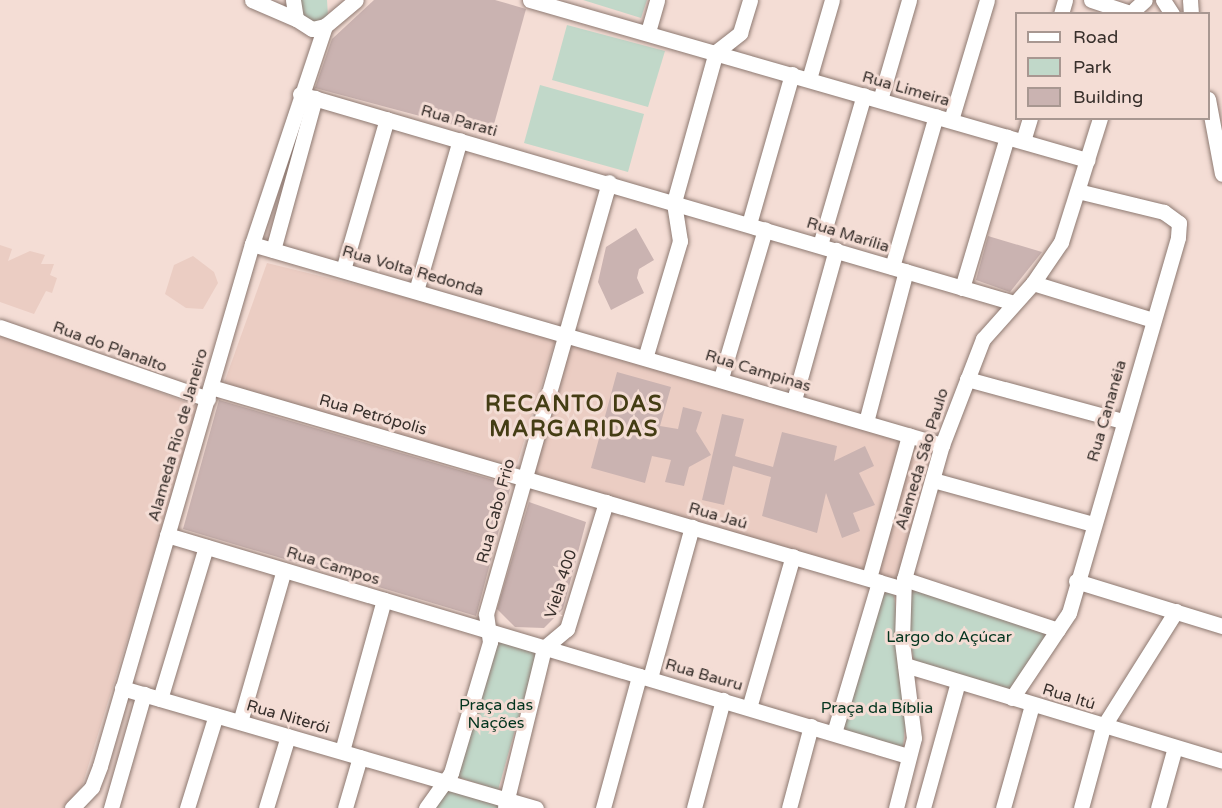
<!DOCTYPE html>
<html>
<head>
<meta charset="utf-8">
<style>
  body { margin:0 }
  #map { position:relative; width:1222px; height:808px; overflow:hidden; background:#f4ddd5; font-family:"Varela Round",sans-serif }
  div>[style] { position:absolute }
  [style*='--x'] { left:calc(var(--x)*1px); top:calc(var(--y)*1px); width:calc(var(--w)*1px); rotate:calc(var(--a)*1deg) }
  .built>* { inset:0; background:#ebcdc3 }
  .green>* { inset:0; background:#c1d8c9 }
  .building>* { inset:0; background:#cab3b1 }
  .roads { filter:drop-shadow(0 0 2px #8d7971) drop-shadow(0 0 2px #8d7971) }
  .minor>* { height:15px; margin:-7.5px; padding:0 7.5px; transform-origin:7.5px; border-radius:7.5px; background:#fff }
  span { translate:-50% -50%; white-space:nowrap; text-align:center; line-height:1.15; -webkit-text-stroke:6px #f4ddd5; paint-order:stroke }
  .street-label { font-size:16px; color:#372f2b }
  .park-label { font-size:16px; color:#03341e }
  .district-label { font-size:22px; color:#443d14; font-weight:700; letter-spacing:1.5px }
  .legend { position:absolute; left:1015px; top:12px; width:195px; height:108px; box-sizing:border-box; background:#f4ddd5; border:2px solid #a89791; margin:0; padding:8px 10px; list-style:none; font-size:18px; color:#372f2b }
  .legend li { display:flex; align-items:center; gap:12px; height:30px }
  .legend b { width:30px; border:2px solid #a89791 }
</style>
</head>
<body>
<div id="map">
  <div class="built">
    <i style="clip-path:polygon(0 245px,12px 249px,8px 261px,30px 251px,45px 255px,41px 264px,54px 264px,50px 275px,57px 278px,52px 293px,46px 291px,34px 314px,0 302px)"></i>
    <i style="clip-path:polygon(193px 256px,214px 272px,218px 283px,203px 309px,186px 308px,165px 294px,174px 265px)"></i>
    <i style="clip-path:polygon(267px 263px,557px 334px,515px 470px,223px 386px)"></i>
    <i style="clip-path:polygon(0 333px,199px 407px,82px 786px,63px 808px,0 808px)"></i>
    <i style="clip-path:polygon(569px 339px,937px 447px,896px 583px,529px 472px)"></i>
  </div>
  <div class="green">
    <i style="clip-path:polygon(300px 0,327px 0,328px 16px,320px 23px,305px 21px)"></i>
    <i style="clip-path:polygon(583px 0,647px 0,641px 18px)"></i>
    <i style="clip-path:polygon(567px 25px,665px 51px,648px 107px,552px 80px)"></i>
    <i style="clip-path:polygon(540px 85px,644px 114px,628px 172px,524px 143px)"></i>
    <i style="clip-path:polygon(880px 588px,894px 595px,907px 707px,903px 747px,840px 729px)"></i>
    <i style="clip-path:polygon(911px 588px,1051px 633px,1007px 692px,914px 662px,908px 625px)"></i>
    <i style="clip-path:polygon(495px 639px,537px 653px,498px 790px,455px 776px)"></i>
    <i style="clip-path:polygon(447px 787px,500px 801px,500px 808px,427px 808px)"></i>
  </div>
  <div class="building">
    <i style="clip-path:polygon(374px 0,495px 0,526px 9px,491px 135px,315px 88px,332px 39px)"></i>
    <i style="clip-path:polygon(636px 228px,654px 260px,639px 269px,637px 278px,644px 293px,611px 310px,598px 282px,606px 247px)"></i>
    <i style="clip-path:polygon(988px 236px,1042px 252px,1010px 292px,976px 280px)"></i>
    <i style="clip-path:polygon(617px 372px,671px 387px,660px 426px,678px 429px,683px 407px,702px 412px,696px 431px,711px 455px,689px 467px,684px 486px,665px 482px,671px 460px,652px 456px,645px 483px,591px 468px)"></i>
    <i style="clip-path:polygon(219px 400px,511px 485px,476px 616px,183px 529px)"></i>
    <i style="clip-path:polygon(722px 414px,744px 419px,735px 456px,773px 467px,782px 432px,837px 446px,834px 461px,865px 446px,874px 466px,859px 473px,875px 505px,853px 513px,860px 531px,842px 538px,826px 493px,817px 533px,762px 516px,771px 477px,733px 466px,724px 505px,702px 500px)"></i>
    <i style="clip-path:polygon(529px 502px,586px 522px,563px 609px,544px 628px,515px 627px,497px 609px)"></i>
  </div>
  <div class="roads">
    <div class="minor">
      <i style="--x:252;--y:0;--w:48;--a:23.4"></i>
      <i style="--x:293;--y:0;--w:19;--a:81"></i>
      <i style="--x:296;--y:19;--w:19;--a:32"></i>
      <i style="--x:312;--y:29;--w:13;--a:-13"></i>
      <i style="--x:325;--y:26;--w:40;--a:-40"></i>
      <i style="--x:530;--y:0;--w:580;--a:16.03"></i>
      <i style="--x:1091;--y:0;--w:44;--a:18.4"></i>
      <i style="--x:1163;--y:0;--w:17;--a:57"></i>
      <i style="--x:1190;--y:0;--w:14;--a:86"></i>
      <i style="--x:1135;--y:9;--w:13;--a:-42"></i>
      <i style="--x:1061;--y:14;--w:15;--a:-74"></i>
      <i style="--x:648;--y:32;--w:33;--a:-74"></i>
      <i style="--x:809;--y:79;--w:82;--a:-73.8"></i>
      <i style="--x:300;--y:94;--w:741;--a:16.31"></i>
      <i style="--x:1208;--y:99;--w:76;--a:79.4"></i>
      <i style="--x:880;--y:100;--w:104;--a:-73.8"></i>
      <i style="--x:951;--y:120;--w:125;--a:-73.3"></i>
      <i style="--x:1023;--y:141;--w:24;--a:-73"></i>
      <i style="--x:749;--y:224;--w:156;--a:-74"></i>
      <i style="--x:252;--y:244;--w:719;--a:16.24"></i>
      <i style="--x:820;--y:245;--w:156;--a:-73.7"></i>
      <i style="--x:273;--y:250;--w:158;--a:-74.6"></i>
      <i style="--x:892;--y:267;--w:157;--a:-73.8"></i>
      <i style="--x:343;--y:270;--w:157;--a:-73.8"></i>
      <i style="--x:1033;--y:283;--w:126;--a:17.1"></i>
      <i style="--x:962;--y:288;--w:158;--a:-73.4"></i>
      <i style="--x:416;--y:291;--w:157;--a:-73.8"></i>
      <i style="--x:0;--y:327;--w:220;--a:19.1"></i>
      <i style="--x:646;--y:355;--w:119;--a:-73.4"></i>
      <i style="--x:680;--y:241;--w:39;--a:-99"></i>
      <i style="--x:674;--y:202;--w:156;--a:-74.4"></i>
      <i style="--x:716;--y:52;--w:31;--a:-38"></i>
      <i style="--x:740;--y:33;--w:34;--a:-73"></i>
      <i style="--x:721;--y:378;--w:155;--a:-73.5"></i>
      <i style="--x:967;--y:379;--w:162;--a:15.1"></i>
      <i style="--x:211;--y:387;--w:721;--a:16.27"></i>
      <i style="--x:794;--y:400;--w:156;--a:-74.4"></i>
      <i style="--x:866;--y:422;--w:156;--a:-75.2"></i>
      <i style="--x:933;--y:480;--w:166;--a:15.4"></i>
      <i style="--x:167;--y:535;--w:773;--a:16.61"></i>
      <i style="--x:869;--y:578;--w:148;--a:-74.3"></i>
      <i style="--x:904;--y:579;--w:162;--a:18.3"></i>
      <i style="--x:1076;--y:581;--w:153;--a:17.1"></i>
      <i style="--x:905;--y:665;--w:331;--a:16.8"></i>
      <i style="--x:650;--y:678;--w:157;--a:-74.5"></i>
      <i style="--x:122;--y:688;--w:431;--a:16.2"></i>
      <i style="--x:1012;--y:698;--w:102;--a:-56.2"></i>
      <i style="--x:1069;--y:613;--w:391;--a:-73.8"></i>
      <i style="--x:1178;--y:237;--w:14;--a:-86"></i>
      <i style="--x:1179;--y:223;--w:19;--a:-144"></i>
      <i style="--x:1164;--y:212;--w:89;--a:-166.3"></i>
      <i style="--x:160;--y:699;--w:159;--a:-73.2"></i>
      <i style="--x:749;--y:708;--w:158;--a:-73.9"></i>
      <i style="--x:240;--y:722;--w:158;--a:-73.9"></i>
      <i style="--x:834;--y:733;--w:158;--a:-73.4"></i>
      <i style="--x:342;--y:751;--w:157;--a:-74.5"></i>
      <i style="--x:505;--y:807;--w:164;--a:-76.2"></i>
      <i style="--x:544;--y:648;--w:30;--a:-40"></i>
      <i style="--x:567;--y:629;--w:133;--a:-72.9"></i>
      <i style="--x:72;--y:808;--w:29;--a:-46"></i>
      <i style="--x:92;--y:787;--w:22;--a:-69"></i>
      <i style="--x:100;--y:766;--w:544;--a:-73.77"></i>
      <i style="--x:252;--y:244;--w:230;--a:-71.5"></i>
      <i style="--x:111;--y:808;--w:119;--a:-73.9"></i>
      <i style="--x:187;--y:808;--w:97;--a:-72.7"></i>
      <i style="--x:266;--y:808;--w:75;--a:-73"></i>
      <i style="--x:345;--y:808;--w:53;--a:-73.6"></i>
      <i style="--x:426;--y:808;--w:43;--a:-54.5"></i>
      <i style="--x:451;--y:773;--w:137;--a:-73.4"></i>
      <i style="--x:490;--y:642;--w:28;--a:-98"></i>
      <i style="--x:486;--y:614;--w:449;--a:-74.1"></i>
      <i style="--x:603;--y:808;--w:137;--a:-74.7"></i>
      <i style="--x:694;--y:808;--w:112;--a:-75"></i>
      <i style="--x:789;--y:808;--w:85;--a:-75"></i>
      <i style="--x:896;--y:808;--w:72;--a:-75.6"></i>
      <i style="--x:914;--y:738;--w:98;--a:-97.1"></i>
      <i style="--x:902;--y:641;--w:62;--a:-88.2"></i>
      <i style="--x:904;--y:579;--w:139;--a:-74.2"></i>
      <i style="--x:942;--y:445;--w:114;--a:-68.9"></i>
      <i style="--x:983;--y:339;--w:75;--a:-48.2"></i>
      <i style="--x:1033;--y:283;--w:50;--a:-55.7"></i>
      <i style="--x:1061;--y:242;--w:130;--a:-72.5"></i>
      <i style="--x:923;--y:808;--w:131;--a:-74.5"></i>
      <i style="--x:1003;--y:808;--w:107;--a:-74.3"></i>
      <i style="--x:1081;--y:808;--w:84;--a:-74.8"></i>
      <i style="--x:1103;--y:727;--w:137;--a:-57.8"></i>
      <i style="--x:1158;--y:808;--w:63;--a:-74.4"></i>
    </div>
  </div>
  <div class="street-label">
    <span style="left:906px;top:89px;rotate:16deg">Rua Limeira</span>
    <span style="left:459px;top:121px;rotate:16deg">Rua Parati</span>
    <span style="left:848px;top:235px;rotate:17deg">Rua Marília</span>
    <span style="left:413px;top:271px;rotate:16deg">Rua Volta Redonda</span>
    <span style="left:110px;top:347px;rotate:20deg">Rua do Planalto</span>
    <span style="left:758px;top:371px;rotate:17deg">Rua Campinas</span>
    <span style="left:1107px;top:411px;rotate:-74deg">Rua Cananéia</span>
    <span style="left:373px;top:415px;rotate:16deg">Rua Petrópolis</span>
    <span style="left:178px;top:435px;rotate:-74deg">Alameda Rio de Janeiro</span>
    <span style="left:922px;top:459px;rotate:-73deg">Alameda São Paulo</span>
    <span style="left:496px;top:511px;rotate:-75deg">Rua Cabo Frio</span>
    <span style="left:718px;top:516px;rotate:16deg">Rua Jaú</span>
    <span style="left:333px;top:566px;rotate:17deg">Rua Campos</span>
    <span style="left:561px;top:584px;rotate:-72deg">Viela 400</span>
    <span style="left:704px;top:675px;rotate:16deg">Rua Bauru</span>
    <span style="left:1069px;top:697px;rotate:17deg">Rua Itú</span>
    <span style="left:288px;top:717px;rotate:16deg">Rua Niterói</span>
  </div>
  <div class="park-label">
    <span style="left:949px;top:637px">Largo do Açúcar</span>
    <span style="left:496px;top:714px">Praça das<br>Nações</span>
    <span style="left:877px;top:708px">Praça da Bíblia</span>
  </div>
  <div class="district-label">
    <span style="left:574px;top:417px">RECANTO DAS<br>MARGARIDAS</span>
  </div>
  <ul class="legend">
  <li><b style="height:8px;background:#fff"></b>Road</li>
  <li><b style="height:16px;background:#c1d8c9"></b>Park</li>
  <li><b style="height:16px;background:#cab3b1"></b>Building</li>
  </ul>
</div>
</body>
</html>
